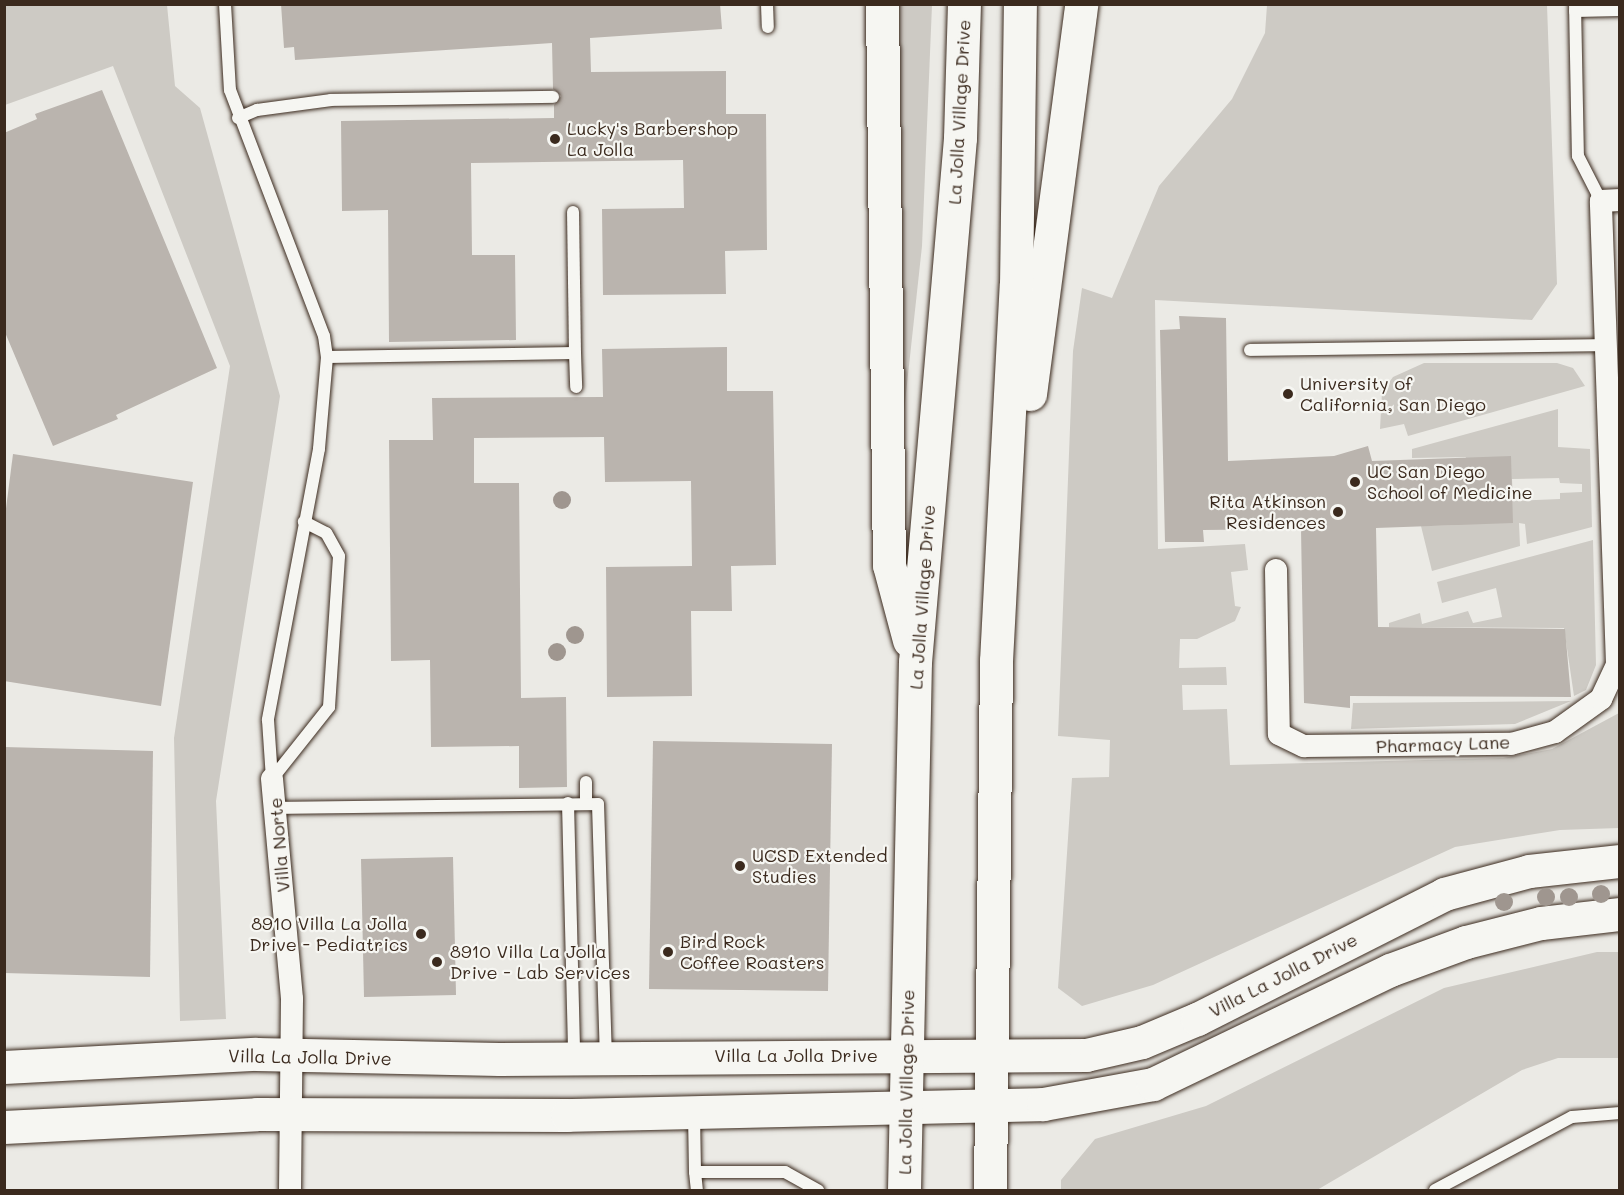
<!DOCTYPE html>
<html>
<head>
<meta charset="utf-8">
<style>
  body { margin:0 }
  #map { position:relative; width:1624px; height:1195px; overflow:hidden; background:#ebeae5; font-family:Mali,sans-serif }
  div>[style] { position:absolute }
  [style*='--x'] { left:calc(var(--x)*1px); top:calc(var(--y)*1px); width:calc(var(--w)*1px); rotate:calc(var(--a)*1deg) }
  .green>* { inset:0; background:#cdcac4 }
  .building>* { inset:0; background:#bab4ae }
  .roads { filter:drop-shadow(0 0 2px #3b2a1e) drop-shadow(0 0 2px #3b2a1e) }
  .lane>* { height:12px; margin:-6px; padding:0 6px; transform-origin:6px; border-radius:6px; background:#f6f6f2 }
  .street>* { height:22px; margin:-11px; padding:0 11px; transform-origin:11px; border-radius:11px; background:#f6f6f2 }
  .secondary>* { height:33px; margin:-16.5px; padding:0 16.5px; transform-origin:16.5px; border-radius:16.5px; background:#f6f6f2 }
  .primary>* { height:33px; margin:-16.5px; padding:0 16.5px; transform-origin:16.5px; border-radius:16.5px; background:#f6f6f2 }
  .trees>* { width:18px; height:18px; margin:-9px; border-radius:50%; background:#9f968f }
  .dots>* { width:16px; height:16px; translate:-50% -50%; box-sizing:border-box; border:3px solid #f6f6f2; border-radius:50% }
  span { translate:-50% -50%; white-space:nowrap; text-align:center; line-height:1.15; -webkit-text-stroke:4.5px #f6f6f2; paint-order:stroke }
  .street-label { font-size:18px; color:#3b2a1e }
  .poi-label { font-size:18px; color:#3b2a1e }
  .left { translate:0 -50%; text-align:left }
  .right { translate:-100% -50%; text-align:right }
  .frame { position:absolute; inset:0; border:6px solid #3b2a1e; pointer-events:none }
</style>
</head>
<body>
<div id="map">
  <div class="green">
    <i style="clip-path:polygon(5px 4px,167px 5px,175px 86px,200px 108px,280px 396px,216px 801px,226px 1019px,180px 1021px,174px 738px,230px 366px,113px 66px,5px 105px)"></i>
    <i style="clip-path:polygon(895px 5px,932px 5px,922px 246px,902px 430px)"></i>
    <i style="clip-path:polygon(1267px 5px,1547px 5px,1557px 284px,1532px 320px,1155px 300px,1158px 549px,1245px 544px,1248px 570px,1231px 572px,1235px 606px,1241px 607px,1235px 621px,1197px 639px,1180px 639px,1179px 668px,1226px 667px,1227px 685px,1182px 685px,1183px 710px,1227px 709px,1230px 765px,1503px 758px,1552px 749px,1619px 713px,1619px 828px,1560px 830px,1455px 847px,1153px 985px,1082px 1006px,1058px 988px,1072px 778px,1109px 777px,1110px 740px,1058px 736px,1073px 351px,1082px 288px,1112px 298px,1159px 186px,1232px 99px,1265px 33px)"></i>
    <i style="clip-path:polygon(1424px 363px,1557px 363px,1573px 368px,1585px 386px,1408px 436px,1404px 424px,1380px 429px,1382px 392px,1393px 377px)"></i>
    <i style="clip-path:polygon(evenodd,1558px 409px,1558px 447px,1590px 449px,1592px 527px,1527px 544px,1525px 524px,1519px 523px,1520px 546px,1432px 571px,1421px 526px,1458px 525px,1458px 488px,1466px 457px,1412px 458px,1412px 449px,1558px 409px,1559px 478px,1560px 483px,1582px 484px,1582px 492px,1560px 493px,1560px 499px,1513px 501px,1512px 479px,1559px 478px)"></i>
    <i style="clip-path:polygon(1593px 540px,1596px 665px,1586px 690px,1574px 696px,1564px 628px,1389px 627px,1389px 623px,1420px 613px,1422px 624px,1468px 611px,1473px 623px,1502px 617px,1496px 588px,1442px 603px,1437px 582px)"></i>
    <i style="clip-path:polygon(1571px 701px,1515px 724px,1351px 729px,1353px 703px)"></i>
    <i style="clip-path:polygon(1597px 952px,1619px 952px,1619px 1058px,1558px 1058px,1522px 1070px,1317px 1190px,1061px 1190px,1061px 1180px,1095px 1139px,1206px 1106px,1444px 988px)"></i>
  </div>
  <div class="building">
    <i style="clip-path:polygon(281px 4px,720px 4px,722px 29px,590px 38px,591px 72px,726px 71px,726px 114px,766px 114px,767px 250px,725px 251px,726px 294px,603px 295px,602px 209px,684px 208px,683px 160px,471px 163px,472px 255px,515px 255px,516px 340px,389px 342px,388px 210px,342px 211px,341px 121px,554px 118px,554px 105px,561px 96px,553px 89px,552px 43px,295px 60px,294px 47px,284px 48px)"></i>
    <i style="clip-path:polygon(102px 90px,217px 368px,116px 415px,118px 419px,53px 446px,4px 330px,4px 133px,37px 119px,35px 114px)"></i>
    <i style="clip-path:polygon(1179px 316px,1226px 318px,1228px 461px,1334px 456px,1368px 446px,1372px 461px,1511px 456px,1513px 523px,1376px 528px,1378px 627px,1565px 629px,1571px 697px,1350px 696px,1350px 708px,1304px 703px,1301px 529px,1203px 530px,1204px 542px,1165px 542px,1160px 330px,1180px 329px)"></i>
    <i style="clip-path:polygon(727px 347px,727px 391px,773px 391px,776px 565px,731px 566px,732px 611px,691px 611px,692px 696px,607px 697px,606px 567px,692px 566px,691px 481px,605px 482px,604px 437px,474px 438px,474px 483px,519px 483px,521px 698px,566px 697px,567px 787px,519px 788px,519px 746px,431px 747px,430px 660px,391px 661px,389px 440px,433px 440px,432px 398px,603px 397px,602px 349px)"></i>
    <i style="clip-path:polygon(13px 454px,193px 482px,161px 706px,4px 681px,4px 524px)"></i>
    <i style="clip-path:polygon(653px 741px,832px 744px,828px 991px,649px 989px)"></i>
    <i style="clip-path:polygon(4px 747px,153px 751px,150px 977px,4px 973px)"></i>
    <i style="clip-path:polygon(453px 857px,456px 995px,364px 997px,361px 859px)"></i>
  </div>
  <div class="roads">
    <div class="lane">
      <i style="--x:225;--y:4;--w:86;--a:86.7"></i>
      <i style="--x:230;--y:90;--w:263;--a:69.1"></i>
      <i style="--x:324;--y:336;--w:21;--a:82"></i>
      <i style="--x:327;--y:357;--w:92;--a:95"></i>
      <i style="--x:319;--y:449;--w:276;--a:100.7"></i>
      <i style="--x:268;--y:720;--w:59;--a:86.1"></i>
      <i style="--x:767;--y:4;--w:23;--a:88"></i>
      <i style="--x:1575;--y:4;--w:152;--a:88.9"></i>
      <i style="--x:1578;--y:156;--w:51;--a:62.9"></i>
      <i style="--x:1575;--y:11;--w:45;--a:-1.3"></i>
      <i style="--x:238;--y:118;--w:21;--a:-23"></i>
      <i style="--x:257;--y:110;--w:75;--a:-7.7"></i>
      <i style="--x:331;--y:100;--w:222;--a:-0.8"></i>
      <i style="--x:1250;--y:350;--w:356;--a:-0.8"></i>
      <i style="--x:575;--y:353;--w:34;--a:88"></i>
      <i style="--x:327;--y:357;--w:248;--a:-0.9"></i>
      <i style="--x:575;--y:353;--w:141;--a:-90.8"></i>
      <i style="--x:272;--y:779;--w:92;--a:-51.6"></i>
      <i style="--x:329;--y:707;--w:151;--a:-86.2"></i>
      <i style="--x:339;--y:556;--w:26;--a:-119"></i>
      <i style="--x:326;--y:533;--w:25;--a:-153"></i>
      <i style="--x:586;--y:782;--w:21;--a:90"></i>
      <i style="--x:568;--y:803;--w:253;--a:88.6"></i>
      <i style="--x:276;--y:808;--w:322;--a:-0.7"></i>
      <i style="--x:598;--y:804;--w:252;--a:88.2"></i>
      <i style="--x:694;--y:1114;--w:58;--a:89"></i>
      <i style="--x:695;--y:1172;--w:90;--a:0"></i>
      <i style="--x:785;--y:1172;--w:38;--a:29"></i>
      <i style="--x:695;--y:1172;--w:18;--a:84"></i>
      <i style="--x:1435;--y:1190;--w:155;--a:-28.1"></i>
      <i style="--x:1572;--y:1117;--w:48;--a:-4.8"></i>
    </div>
    <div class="street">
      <i style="--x:1276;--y:570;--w:164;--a:89"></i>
      <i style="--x:1279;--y:734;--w:28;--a:26"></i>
      <i style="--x:1304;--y:746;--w:207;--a:-0.6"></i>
      <i style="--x:1511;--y:744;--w:46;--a:-15.3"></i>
      <i style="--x:1555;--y:732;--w:57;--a:-35.7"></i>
      <i style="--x:1601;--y:699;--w:38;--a:-65"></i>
      <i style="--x:1617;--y:664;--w:463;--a:-92"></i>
      <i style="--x:1601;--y:201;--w:19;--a:-3"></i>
      <i style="--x:272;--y:779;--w:221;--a:84.8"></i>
      <i style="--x:292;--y:999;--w:191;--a:90.6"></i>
    </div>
    <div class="secondary">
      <i style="--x:4;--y:1067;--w:252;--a:-3"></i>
      <i style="--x:256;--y:1054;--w:244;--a:1.2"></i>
      <i style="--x:500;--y:1059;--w:586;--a:-0.39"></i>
      <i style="--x:1086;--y:1055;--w:57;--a:-13.1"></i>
      <i style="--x:1142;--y:1042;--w:60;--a:-22.7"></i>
      <i style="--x:1197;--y:1019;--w:277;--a:-26.8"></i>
      <i style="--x:1444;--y:894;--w:88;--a:-15.1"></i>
      <i style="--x:1529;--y:871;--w:92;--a:-6.3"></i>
      <i style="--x:4;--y:1127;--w:253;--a:-2.9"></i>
      <i style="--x:257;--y:1114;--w:310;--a:0.2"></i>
      <i style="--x:567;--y:1115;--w:476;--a:-1.3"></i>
      <i style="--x:1043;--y:1104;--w:112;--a:-10.3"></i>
      <i style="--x:1153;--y:1084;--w:263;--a:-25.7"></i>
      <i style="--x:1390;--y:970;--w:81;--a:-20.2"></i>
      <i style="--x:1466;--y:942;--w:77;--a:-14.2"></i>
      <i style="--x:1541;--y:923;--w:80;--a:-6.5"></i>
    </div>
    <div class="primary">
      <i style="--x:882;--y:4;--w:561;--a:89.29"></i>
      <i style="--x:889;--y:565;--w:78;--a:75.1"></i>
      <i style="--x:1030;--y:394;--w:393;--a:-82.5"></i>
      <i style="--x:904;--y:1190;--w:528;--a:-88.81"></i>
      <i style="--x:915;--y:662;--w:526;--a:-85.09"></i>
      <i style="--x:960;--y:138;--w:134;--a:-88.3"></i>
      <i style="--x:990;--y:1190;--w:529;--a:-89.35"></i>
      <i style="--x:996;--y:661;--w:377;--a:-87"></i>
      <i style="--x:1016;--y:285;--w:281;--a:-89.2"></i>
    </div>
  </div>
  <div class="trees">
    <i style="left:562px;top:500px"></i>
    <i style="left:575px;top:635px"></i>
    <i style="left:557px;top:652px"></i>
    <i style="left:1601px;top:894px"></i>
    <i style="left:1546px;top:897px"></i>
    <i style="left:1569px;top:897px"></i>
    <i style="left:1504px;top:902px"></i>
  </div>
  <div class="dots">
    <i style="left:555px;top:139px;background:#3b2a1e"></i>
    <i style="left:1288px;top:394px;background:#3b2a1e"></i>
    <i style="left:1355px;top:482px;background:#3b2a1e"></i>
    <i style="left:1338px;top:512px;background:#3b2a1e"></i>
    <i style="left:740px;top:866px;background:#3b2a1e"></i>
    <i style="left:421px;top:934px;background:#3b2a1e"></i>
    <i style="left:668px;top:952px;background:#3b2a1e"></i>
    <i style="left:437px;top:962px;background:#3b2a1e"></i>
  </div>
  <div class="street-label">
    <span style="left:959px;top:112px;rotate:-87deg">La Jolla Village Drive</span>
    <span style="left:922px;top:597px;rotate:-86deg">La Jolla Village Drive</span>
    <span style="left:1443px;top:744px;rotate:-2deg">Pharmacy Lane</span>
    <span style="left:279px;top:845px;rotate:-95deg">Villa Norte</span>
    <span style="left:1283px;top:975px;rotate:-27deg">Villa La Jolla Drive</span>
    <span style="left:796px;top:1055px">Villa La Jolla Drive</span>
    <span style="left:310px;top:1057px;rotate:1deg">Villa La Jolla Drive</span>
    <span style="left:906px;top:1082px;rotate:-89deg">La Jolla Village Drive</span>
  </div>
  <div class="poi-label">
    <span class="left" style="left:567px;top:139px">Lucky's Barbershop<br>La Jolla</span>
    <span class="left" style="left:1300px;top:394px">University of<br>California, San Diego</span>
    <span class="left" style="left:1367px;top:482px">UC San Diego<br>School of Medicine</span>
    <span class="right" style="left:1326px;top:512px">Rita Atkinson<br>Residences</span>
    <span class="left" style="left:752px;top:866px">UCSD Extended<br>Studies</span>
    <span class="right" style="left:408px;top:934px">8910 Villa La Jolla<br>Drive - Pediatrics</span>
    <span class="left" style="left:680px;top:952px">Bird Rock<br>Coffee Roasters</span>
    <span class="left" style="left:450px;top:962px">8910 Villa La Jolla<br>Drive - Lab Services</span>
  </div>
  <div class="frame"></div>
</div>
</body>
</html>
